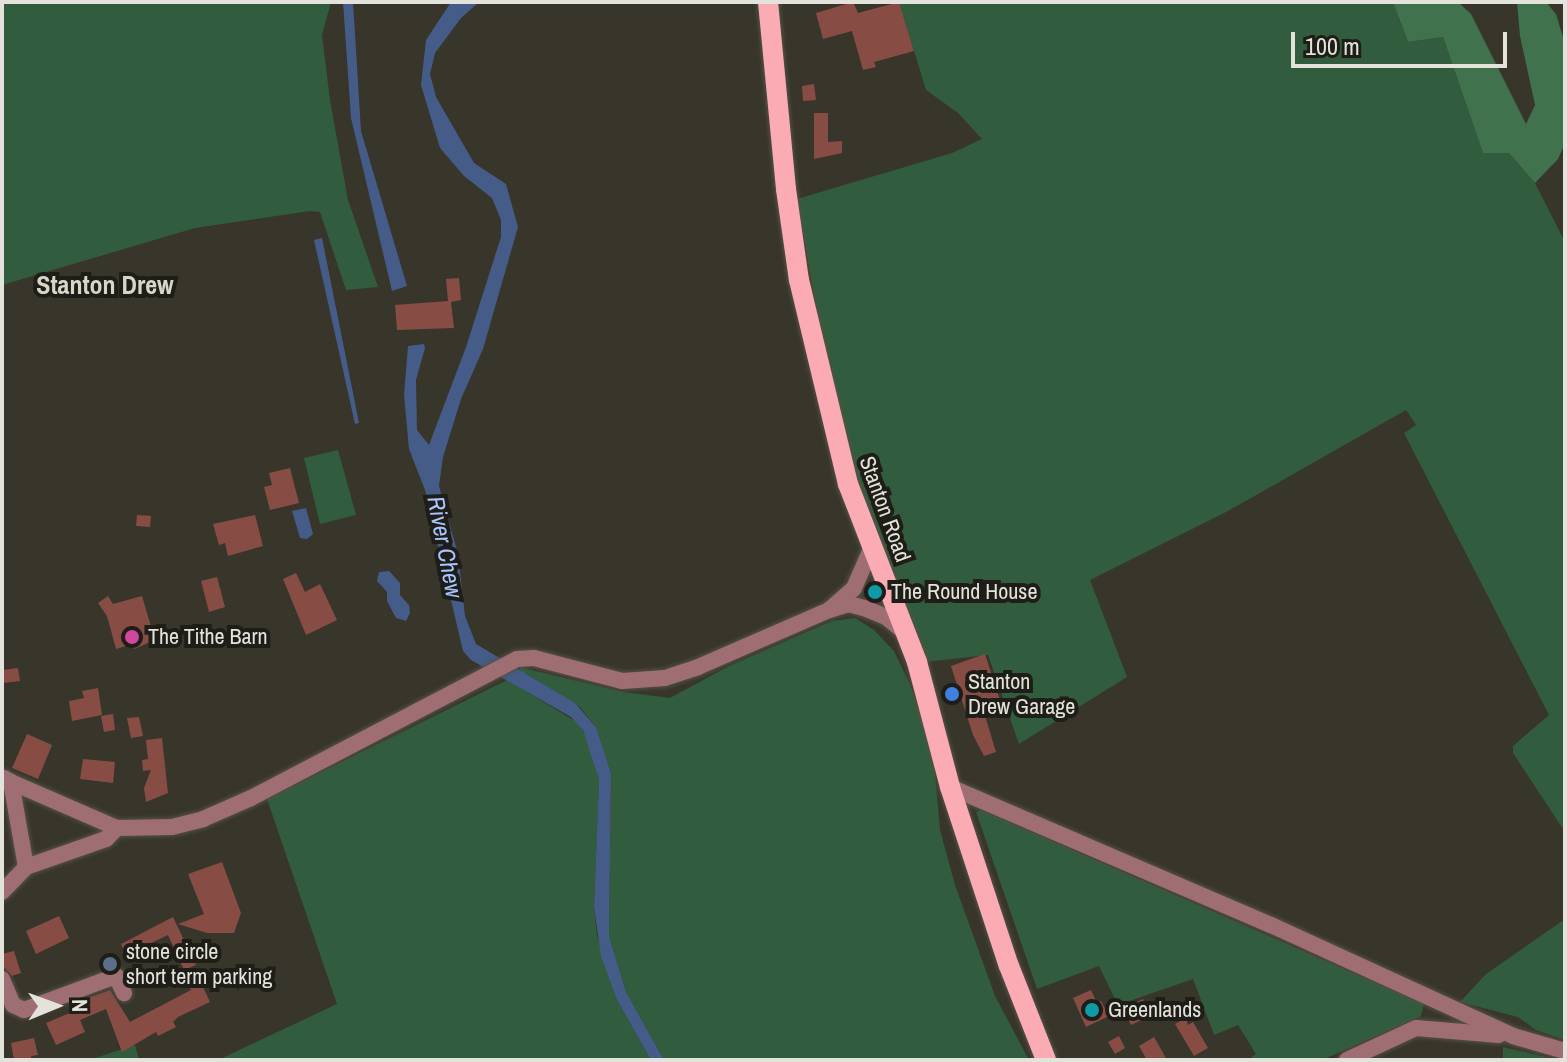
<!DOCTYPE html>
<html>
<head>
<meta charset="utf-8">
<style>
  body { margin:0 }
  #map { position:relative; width:1567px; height:1062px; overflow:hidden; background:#38352a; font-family:"Archivo Narrow",sans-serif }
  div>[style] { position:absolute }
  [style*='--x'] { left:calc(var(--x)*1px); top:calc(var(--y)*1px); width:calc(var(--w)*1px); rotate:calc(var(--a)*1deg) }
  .green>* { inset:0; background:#315d3e }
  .forest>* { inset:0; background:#40724e }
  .water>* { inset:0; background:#455c89 }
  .building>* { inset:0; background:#874d45 }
  .roads { filter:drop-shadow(0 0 2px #545146) drop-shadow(0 0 2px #545146) }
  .minor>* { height:16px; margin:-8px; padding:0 8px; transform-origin:8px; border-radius:8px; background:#9f6e73 }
  .major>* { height:20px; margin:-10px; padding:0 10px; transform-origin:10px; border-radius:10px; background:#fbabb4 }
  .dots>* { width:22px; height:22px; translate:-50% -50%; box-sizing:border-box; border:4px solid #1e1d18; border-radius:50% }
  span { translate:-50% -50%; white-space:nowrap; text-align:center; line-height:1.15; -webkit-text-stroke:8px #1e1d18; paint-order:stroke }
  .street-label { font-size:22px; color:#e4e3db }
  .poi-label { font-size:22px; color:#e4e3db }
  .left { translate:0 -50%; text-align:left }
  .water-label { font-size:24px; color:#a8c5ff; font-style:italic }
  .quarter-label { font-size:26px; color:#d9d6c8; font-weight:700 }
  .frame { position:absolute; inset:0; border:4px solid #e4e3db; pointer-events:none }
  .north { position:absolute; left:16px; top:966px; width:80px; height:80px; -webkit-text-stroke:6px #1e1d18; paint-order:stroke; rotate:89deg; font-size:22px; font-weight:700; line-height:32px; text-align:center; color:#e4e3db }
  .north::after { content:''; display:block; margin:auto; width:28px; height:36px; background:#e4e3db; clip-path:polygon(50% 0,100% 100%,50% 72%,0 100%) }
  .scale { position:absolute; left:1291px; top:32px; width:216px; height:36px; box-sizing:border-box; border:4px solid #e4e3db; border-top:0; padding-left:10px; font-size:24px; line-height:28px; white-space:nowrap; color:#e4e3db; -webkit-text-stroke:6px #1e1d18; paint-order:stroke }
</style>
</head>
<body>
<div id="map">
  <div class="green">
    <i style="clip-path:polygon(2px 2px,331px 2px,322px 35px,330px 100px,348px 200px,378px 287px,346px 290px,320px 212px,310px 211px,195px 228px,2px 285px)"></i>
    <i style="clip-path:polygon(899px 2px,1393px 2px,1408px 42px,1443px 37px,1483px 153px,1509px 153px,1535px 183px,1565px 242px,1565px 832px,1513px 753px,1513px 746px,1549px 715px,1404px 433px,1416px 425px,1406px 410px,1228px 511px,1090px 580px,1127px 677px,1019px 744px,988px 655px,925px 662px,884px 559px,838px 427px,797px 199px,952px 153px,982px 139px,958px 113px,926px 90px)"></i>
    <i style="clip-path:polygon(338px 450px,356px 515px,320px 524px,304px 458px)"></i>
    <i style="clip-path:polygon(855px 618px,874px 630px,894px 651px,909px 682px,933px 749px,940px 830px,955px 885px,995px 996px,1029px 1060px,664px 1060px,626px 992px,609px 936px,611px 773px,596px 727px,580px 707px,527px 674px,521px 673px,519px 667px,623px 692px,670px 698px,729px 666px,832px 621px)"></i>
    <i style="clip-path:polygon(507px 680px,580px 724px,591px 749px,599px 779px,594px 907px,597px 935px,617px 1000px,651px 1060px,218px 1060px,337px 1004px,267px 799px)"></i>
    <i style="clip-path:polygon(981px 810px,1424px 1004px,1421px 1016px,1322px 1060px,1248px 1060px,1256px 1054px,1238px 1025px,1214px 1035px,1193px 979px,1118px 1005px,1099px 966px,1037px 989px,976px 812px)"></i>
    <i style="clip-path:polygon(1565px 919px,1565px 1040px,1536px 1030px,1518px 1017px,1460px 1002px,1486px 974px)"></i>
    <i style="clip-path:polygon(135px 1045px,139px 1060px,89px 1060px)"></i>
    <i style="clip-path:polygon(1503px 1047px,1559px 1060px,1503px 1060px)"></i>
  </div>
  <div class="forest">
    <i style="clip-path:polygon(1393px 2px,1458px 2px,1471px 14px,1526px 124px,1535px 105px,1520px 36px,1517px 2px,1546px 2px,1556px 14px,1565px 44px,1565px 143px,1558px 159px,1535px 183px,1509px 153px,1483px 153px,1443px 37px,1408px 42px)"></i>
  </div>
  <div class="water">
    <i style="clip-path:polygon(343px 2px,353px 2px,361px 131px,407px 286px,392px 291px,351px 118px)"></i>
    <i style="clip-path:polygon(451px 2px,479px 2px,461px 18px,435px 53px,430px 74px,436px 97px,474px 163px,506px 184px,518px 227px,483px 349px,461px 399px,443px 457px,439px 486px,458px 554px,465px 616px,476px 644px,575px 703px,596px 727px,611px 773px,609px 936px,626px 992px,664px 1060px,651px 1060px,617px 1000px,601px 956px,594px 907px,599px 779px,583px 730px,571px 717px,471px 660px,463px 651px,425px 490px,409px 449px,404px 395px,408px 346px,424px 344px,425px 348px,416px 380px,417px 430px,429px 445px,466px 347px,501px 237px,501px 220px,492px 198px,464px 176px,440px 148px,421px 85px,426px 40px)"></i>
    <i style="clip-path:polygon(322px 238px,359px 423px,355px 424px,314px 240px)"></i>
    <i style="clip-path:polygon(306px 508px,313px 534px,307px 539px,300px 538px,292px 511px)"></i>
    <i style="clip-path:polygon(389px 571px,400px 583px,400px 595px,409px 605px,410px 613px,406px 621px,396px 618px,387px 601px,387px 592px,377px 581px,379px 572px)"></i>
  </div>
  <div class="building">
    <i style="clip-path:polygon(853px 2px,858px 13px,899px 2px,914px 51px,874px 62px,876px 67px,863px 70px,852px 31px,823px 39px,816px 13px)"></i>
    <i style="clip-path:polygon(814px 84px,816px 100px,803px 101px,802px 86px)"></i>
    <i style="clip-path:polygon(814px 113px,828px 113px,828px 142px,842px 141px,842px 153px,814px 159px)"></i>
    <i style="clip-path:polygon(459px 278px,461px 300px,451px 302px,454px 328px,397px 330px,395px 305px,448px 301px,446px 279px)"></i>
    <i style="clip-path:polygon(290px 468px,299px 503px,270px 510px,264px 487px,272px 485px,269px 473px)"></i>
    <i style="clip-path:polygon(137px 515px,151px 516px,150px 527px,136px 526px)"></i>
    <i style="clip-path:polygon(255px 515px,263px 546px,228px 556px,225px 543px,219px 545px,213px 524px)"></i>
    <i style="clip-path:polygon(296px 573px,305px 592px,320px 584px,337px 620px,306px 635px,283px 579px)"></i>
    <i style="clip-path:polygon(217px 577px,225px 607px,209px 612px,201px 581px)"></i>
    <i style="clip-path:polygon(108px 596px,113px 604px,142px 596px,155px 640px,134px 649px,132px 644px,116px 649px,107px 616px,98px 603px)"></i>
    <i style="clip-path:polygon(985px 654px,1001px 703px,983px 709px,996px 752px,984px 756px,973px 735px,951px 666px)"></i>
    <i style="clip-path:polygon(18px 668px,20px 681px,2px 683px,2px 670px)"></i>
    <i style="clip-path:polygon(98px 688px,102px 715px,72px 721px,69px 701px,84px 698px,82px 691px)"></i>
    <i style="clip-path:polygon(113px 714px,115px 730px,104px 732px,101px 716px)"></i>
    <i style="clip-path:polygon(139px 717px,143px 736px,131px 738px,127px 718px)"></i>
    <i style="clip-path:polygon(27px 734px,52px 745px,38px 779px,12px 768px)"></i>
    <i style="clip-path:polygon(162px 738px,168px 793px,146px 802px,144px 788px,151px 770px,143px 771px,142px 760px,148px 759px,146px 740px)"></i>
    <i style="clip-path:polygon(83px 759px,115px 762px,113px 783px,80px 779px)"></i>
    <i style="clip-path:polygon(222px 862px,241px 913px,234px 933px,207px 933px,178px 924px,204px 914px,188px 874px)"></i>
    <i style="clip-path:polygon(59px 916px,69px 938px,36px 954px,26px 931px)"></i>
    <i style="clip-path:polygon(173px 917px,196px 965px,184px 970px,168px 935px,126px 955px,121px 944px)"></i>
    <i style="clip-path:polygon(14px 951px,21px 973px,12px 976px,4px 968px,2px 954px)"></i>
    <i style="clip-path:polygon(195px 970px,210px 1002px,178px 1017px,173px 1022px,176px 1027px,158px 1036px,156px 1032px,122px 1052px,106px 1009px,80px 1020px,85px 1032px,56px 1045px,46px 1023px,84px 1007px,82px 1000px,110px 990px,130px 1022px,191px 990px,184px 975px)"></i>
    <i style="clip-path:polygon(1091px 990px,1097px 1003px,1101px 1001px,1109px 1016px,1086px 1027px,1073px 998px)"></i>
    <i style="clip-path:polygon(1143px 999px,1150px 1016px,1131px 1025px,1123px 1008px)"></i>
    <i style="clip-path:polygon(1186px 1018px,1188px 1025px,1193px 1022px,1208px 1048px,1194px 1056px,1175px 1024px)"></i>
    <i style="clip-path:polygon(1119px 1036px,1125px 1048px,1115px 1054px,1108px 1042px)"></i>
    <i style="clip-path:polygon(1154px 1037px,1167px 1060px,1147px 1060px,1139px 1046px)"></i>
    <i style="clip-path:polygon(34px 1038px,38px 1055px,31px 1056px,32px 1060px,14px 1060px,11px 1043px)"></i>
  </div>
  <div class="roads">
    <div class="minor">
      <i style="--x:830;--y:610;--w:19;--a:-18"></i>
      <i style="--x:848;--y:604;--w:16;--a:14"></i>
      <i style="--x:864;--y:608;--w:24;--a:22"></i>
      <i style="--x:886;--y:617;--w:26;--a:39"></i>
      <i style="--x:4;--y:778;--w:8;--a:30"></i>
      <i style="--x:11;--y:782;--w:86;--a:80"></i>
      <i style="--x:11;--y:782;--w:116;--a:23.5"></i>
      <i style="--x:950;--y:787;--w:349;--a:23.3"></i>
      <i style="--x:1271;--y:925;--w:266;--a:24.6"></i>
      <i style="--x:1513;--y:1036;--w:54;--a:16.1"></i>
      <i style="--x:2;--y:892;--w:35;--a:-46"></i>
      <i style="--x:26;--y:867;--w:85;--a:-19.3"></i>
      <i style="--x:106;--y:839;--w:16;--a:-45"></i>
      <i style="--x:117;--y:828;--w:55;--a:-1"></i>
      <i style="--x:172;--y:827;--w:32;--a:-14"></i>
      <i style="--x:203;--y:819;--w:52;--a:-23.6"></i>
      <i style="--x:251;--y:798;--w:300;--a:-27.6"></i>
      <i style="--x:517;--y:659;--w:17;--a:-3"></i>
      <i style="--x:534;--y:658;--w:91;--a:14.6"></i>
      <i style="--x:622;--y:681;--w:43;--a:-4"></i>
      <i style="--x:665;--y:678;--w:35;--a:-18"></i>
      <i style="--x:698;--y:667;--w:143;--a:-23.5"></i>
      <i style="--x:829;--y:610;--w:33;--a:-41"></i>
      <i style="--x:854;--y:588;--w:45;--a:-66.3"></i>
      <i style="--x:2;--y:979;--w:28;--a:67"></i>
      <i style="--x:13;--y:1005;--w:12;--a:24"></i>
      <i style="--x:24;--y:1010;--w:98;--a:-20.3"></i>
      <i style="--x:116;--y:976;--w:19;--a:65"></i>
      <i style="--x:1347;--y:1060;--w:76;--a:-24.9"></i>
      <i style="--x:1416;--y:1028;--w:83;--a:4.8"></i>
    </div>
    <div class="major">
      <i style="--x:768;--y:2;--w:188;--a:84.5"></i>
      <i style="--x:786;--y:189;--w:92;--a:81.9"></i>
      <i style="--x:799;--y:280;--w:210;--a:76.5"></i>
      <i style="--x:848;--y:484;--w:191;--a:68.8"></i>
      <i style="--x:917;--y:662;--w:129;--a:75.2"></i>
      <i style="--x:950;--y:787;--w:188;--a:71.8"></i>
      <i style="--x:1009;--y:966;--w:101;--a:68.5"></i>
    </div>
  </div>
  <div class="dots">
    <i style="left:875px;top:592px;background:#0f9aa8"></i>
    <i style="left:132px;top:637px;background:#d1479c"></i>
    <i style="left:952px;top:694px;background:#3f7fe0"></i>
    <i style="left:110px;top:964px;background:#5c6f8a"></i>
    <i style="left:1092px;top:1010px;background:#0f9aa8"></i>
  </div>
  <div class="street-label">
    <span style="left:885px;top:509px;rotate:70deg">Stanton Road</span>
  </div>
  <div class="poi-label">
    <span class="left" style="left:891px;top:592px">The Round House</span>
    <span class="left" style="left:148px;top:637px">The Tithe Barn</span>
    <span class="left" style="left:968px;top:694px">Stanton<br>Drew Garage</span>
    <span class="left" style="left:126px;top:964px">stone circle<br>short term parking</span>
    <span class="left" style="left:1108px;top:1010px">Greenlands</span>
  </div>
  <div class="water-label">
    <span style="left:445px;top:547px;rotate:79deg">River Chew</span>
  </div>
  <div class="quarter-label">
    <span style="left:105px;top:285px">Stanton Drew</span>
  </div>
  <div class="frame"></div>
  <div class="north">N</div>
  <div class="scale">100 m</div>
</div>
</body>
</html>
